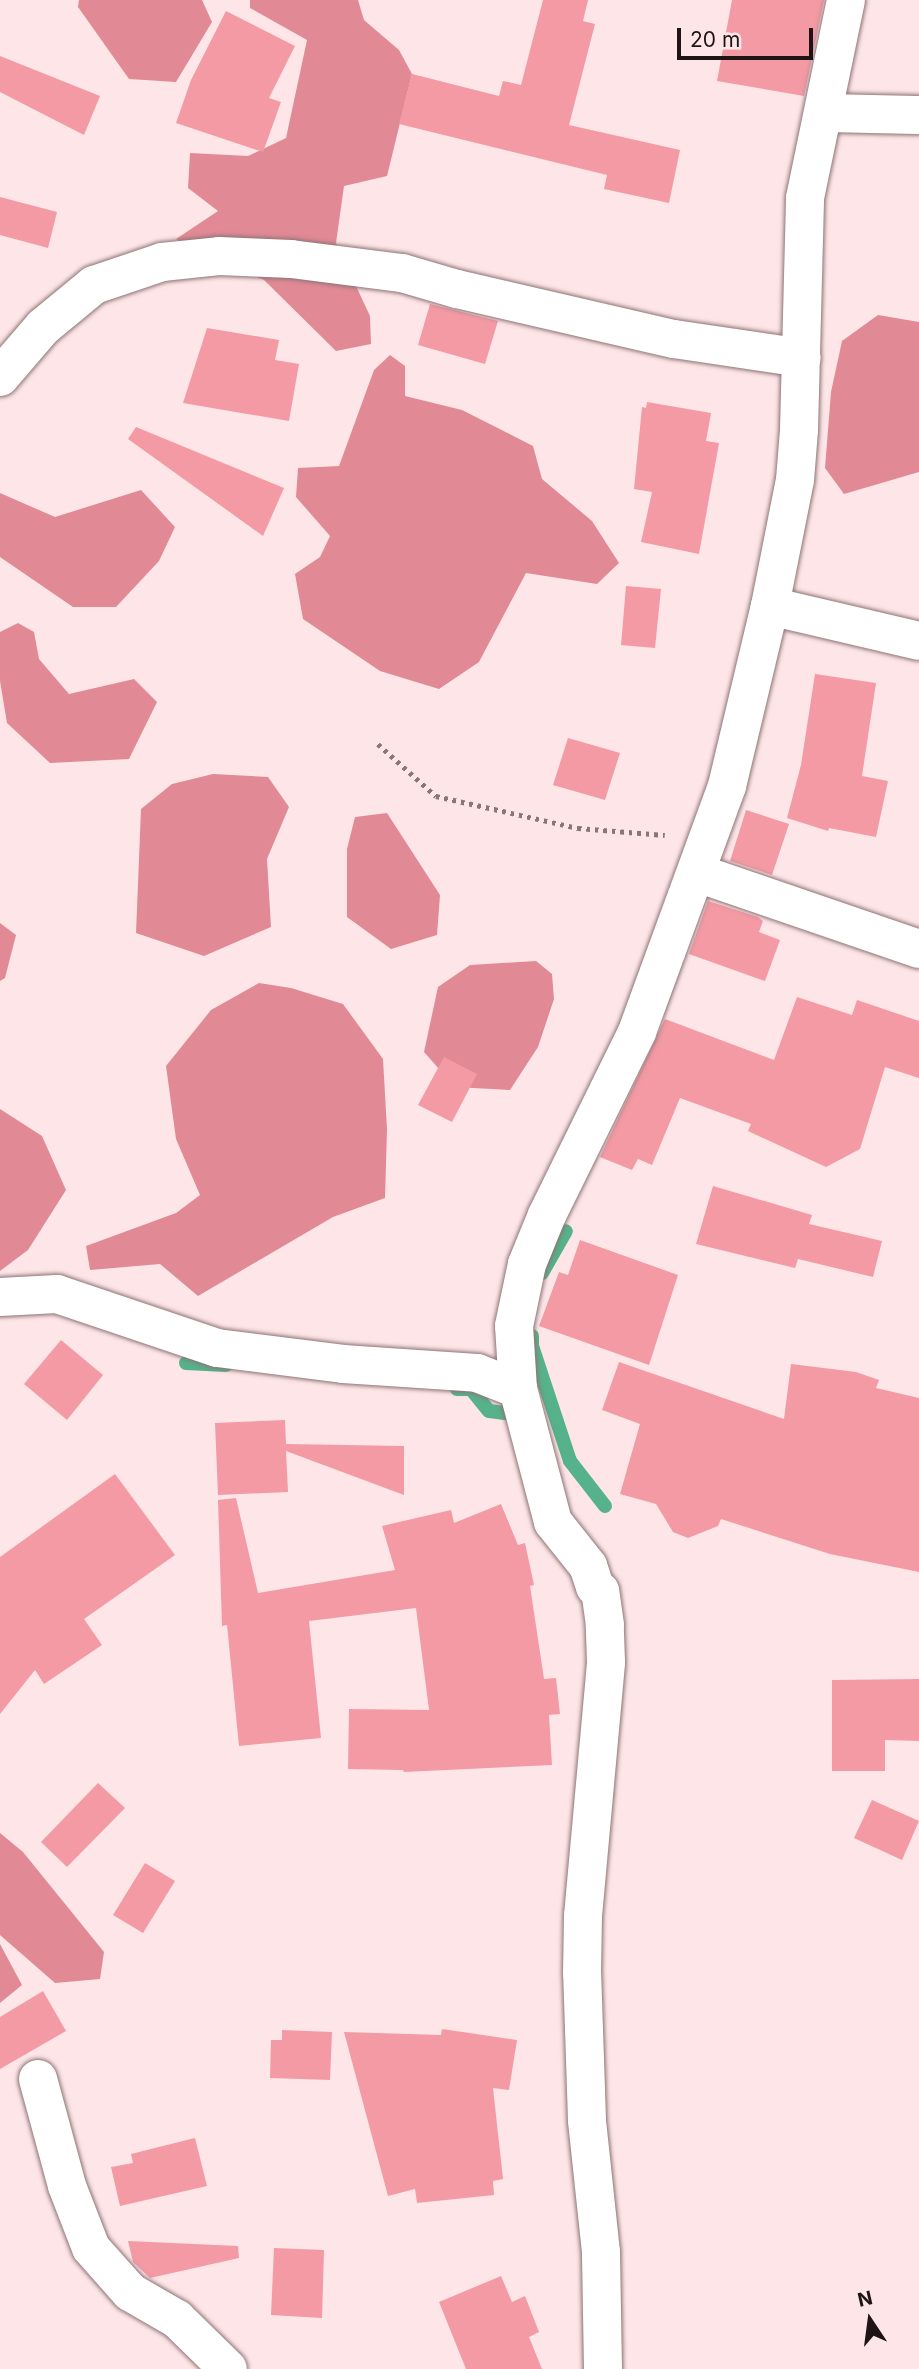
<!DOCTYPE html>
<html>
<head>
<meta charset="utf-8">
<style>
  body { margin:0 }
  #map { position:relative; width:919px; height:2369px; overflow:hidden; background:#fee6e8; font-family:Inter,sans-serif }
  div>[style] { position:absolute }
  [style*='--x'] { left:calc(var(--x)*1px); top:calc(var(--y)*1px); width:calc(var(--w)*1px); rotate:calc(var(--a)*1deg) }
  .forest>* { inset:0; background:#e18a95 }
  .stream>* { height:14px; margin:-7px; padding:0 7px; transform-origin:7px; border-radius:7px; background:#56b28a }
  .building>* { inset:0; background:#f39aa4 }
  .path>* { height:4.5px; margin-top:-2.25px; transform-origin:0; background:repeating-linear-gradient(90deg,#877778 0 3.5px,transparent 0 8.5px) }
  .roads { filter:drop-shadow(0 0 2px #8d7375) drop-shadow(0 0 2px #8d7375) }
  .minor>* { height:38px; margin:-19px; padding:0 19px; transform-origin:19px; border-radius:19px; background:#fff }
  span { translate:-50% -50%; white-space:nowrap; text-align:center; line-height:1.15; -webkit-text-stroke:7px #fee6e8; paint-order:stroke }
  .north { position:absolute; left:835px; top:2285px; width:70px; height:70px; -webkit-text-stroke:5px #fee6e8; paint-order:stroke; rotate:347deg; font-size:19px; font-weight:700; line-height:28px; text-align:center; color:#1e1415 }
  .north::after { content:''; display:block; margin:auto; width:24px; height:32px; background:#1e1415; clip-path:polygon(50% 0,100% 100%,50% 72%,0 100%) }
  .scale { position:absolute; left:677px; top:28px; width:136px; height:32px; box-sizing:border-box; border:4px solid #1e1415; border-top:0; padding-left:9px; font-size:21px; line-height:24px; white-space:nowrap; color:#1e1415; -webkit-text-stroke:5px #fee6e8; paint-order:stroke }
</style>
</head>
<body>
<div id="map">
  <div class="forest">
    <i style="clip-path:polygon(79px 0,202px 0,212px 22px,176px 82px,129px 79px,78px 7px)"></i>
    <i style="clip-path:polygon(250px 0,358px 0,364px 20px,399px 50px,412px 74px,387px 176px,344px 186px,336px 243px,370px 316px,371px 344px,336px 351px,264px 280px,202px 255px,176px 239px,218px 211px,188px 188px,190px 153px,248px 156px,286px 138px,307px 40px,250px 8px)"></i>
    <i style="clip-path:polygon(878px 315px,919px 322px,919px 472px,844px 494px,825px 468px,831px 392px,842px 341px)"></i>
    <i style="clip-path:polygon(390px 355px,405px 366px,405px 396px,462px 410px,533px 446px,542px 479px,592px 521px,619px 563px,597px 584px,526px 573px,479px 662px,439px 689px,380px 671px,303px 619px,295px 574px,320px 557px,330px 536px,296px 497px,298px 468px,339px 466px,374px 370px)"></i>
    <i style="clip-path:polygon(141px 490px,175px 527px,159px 561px,116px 607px,73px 607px,0 557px,0 493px,55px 517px)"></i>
    <i style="clip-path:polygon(18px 623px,34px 632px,39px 659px,69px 694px,134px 679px,157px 702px,129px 759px,50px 763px,7px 723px,0 681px,0 632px)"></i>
    <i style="clip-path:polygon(213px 774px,268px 777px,289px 807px,267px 859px,271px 927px,204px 956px,136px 933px,141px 809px,172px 784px)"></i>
    <i style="clip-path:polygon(387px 813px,440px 895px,437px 935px,391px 949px,347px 917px,347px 849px,355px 817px)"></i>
    <i style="clip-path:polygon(0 923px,16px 935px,5px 978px,0 981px)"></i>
    <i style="clip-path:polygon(536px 961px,552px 974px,554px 999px,538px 1047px,510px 1090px,455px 1087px,424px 1052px,438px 987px,470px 965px)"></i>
    <i style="clip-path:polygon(259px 983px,291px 988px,343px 1004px,383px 1059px,387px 1129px,385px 1198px,333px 1217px,198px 1296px,160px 1264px,90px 1270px,86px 1246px,176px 1213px,200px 1195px,176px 1139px,166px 1066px,211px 1010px)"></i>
    <i style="clip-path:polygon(0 1109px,42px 1136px,66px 1190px,28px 1250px,0 1271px)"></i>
    <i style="clip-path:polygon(0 1833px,23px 1852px,104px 1952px,100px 1979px,55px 1983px,0 1935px)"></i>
    <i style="clip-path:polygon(0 1944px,22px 1985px,0 2003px)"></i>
  </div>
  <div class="stream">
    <i style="--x:542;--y:1273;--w:48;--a:-60.3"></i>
    <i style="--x:532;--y:1336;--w:10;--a:90"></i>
    <i style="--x:532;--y:1346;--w:121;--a:71.7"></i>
    <i style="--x:570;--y:1461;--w:57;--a:52.1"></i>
    <i style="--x:186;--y:1363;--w:40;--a:2.9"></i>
    <i style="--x:457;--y:1389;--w:14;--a:0"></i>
    <i style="--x:471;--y:1389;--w:28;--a:51"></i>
    <i style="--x:489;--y:1411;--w:32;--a:7"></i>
  </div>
  <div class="building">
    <i style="clip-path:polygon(543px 0,588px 0,583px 21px,595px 24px,569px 125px,680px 150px,669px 203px,604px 189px,607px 175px,399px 124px,412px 74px,499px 96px,503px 81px,521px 85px)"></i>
    <i style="clip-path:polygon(732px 0,824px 0,804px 96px,717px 81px)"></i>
    <i style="clip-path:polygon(226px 11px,295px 46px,269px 98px,281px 102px,263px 152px,176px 123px,191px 80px)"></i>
    <i style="clip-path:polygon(0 56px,100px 96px,84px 135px,0 92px)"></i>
    <i style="clip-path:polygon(0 197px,57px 212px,48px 248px,0 235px)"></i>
    <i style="clip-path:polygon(430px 304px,498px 321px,485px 364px,418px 345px)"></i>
    <i style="clip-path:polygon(207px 328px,279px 340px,275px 360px,299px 364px,289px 421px,183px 403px)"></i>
    <i style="clip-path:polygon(647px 402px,711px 413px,706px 441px,719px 443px,699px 554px,641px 542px,652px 492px,634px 489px,642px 407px,646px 408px)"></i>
    <i style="clip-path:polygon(136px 427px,284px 488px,263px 536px,128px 439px)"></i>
    <i style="clip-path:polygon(626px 586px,661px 589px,655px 648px,621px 645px)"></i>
    <i style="clip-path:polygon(815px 674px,876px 683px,862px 776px,888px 781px,876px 837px,829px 828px,828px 831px,787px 818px,801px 765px)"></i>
    <i style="clip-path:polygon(568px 738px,620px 753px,605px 800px,553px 785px)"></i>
    <i style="clip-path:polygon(746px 810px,789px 824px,772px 875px,730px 861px)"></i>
    <i style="clip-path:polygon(708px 901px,758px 917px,763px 921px,759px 932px,780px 940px,765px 981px,689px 954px)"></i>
    <i style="clip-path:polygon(797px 997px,852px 1015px,857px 1000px,919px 1021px,919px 1078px,885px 1067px,860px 1149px,826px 1167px,748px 1131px,751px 1124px,680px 1098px,652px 1165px,638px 1159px,632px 1170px,600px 1157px,665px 1019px,774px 1060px)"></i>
    <i style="clip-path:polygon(444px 1057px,477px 1074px,452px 1122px,418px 1105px)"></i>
    <i style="clip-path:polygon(713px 1186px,812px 1215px,809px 1224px,882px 1241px,873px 1277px,798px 1259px,795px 1268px,696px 1244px)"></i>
    <i style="clip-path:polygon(580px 1240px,678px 1275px,649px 1365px,539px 1326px,559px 1272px,568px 1275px)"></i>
    <i style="clip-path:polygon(61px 1340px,103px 1375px,67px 1420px,24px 1384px)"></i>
    <i style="clip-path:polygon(619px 1362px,784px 1419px,791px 1364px,856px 1372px,879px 1380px,876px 1388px,919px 1398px,919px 1572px,830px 1554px,721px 1519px,718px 1526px,688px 1538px,673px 1532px,656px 1504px,620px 1494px,640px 1424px,602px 1410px)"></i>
    <i style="clip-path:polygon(285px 1420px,286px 1444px,404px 1446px,404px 1495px,286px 1451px,288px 1492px,218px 1495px,215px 1423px)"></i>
    <i style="clip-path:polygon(115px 1474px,175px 1555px,84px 1619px,102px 1645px,44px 1684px,35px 1670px,0 1714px,0 1557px)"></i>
    <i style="clip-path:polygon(236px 1498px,258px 1593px,395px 1570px,382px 1526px,451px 1510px,454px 1523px,501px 1504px,518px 1545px,525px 1543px,534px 1585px,530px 1586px,544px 1679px,556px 1678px,560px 1714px,549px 1715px,552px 1765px,404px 1772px,403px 1770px,348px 1769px,349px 1709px,429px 1710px,416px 1608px,309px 1621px,321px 1738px,239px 1746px,227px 1625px,222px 1626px,218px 1500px)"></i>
    <i style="clip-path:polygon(919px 1679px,919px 1741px,885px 1740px,885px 1771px,832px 1771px,832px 1680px)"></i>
    <i style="clip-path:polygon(98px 1783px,125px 1808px,67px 1867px,41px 1842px)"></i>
    <i style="clip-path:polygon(872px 1800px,919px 1821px,902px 1860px,854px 1838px)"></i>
    <i style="clip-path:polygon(145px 1863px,175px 1881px,143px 1933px,113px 1915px)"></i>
    <i style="clip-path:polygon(43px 1991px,66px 2031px,0 2069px,0 2017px)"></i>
    <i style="clip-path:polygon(442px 2029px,517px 2040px,509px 2090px,493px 2088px,503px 2179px,493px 2181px,494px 2195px,417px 2203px,415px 2189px,388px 2196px,344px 2032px,441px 2035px)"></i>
    <i style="clip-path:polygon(282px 2030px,332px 2032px,330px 2080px,270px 2078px,271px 2040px,282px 2040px)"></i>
    <i style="clip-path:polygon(195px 2138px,207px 2186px,120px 2206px,111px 2167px,133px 2163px,131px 2154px)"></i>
    <i style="clip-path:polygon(128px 2241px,238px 2246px,239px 2258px,150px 2278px,133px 2262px)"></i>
    <i style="clip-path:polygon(274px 2248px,324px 2250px,322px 2318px,271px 2315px)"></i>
    <i style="clip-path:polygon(501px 2276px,512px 2302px,525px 2296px,539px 2332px,529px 2337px,542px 2369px,466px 2369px,439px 2302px)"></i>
  </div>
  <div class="path">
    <i style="--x:378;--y:744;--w:78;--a:41.9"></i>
    <i style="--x:436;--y:796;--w:146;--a:12.7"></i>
    <i style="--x:578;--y:828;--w:87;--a:4.6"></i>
  </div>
  <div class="roads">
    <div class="minor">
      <i style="--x:824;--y:113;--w:95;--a:1.2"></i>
      <i style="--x:0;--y:377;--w:66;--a:-49.3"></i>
      <i style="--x:43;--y:327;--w:66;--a:-39.5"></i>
      <i style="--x:94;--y:285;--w:72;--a:-18.7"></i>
      <i style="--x:162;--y:262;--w:57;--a:-6"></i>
      <i style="--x:219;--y:256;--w:72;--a:2.4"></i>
      <i style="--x:291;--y:259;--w:112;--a:7.2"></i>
      <i style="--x:402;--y:273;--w:57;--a:16.2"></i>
      <i style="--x:457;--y:289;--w:223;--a:13"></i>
      <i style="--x:674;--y:339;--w:129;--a:8.4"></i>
      <i style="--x:770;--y:606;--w:153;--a:13.2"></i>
      <i style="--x:697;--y:873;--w:235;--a:18.9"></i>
      <i style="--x:0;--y:1297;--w:57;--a:-3"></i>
      <i style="--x:57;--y:1294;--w:169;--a:18.6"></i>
      <i style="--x:217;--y:1348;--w:127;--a:7.2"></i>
      <i style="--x:343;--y:1364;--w:134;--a:3.8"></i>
      <i style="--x:477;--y:1373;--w:44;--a:21.3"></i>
      <i style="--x:38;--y:2079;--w:111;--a:74.8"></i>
      <i style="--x:67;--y:2186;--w:66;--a:68.8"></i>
      <i style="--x:91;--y:2248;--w:59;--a:48.4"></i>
      <i style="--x:130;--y:2292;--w:54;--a:29.9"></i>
      <i style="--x:177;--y:2319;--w:71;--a:44.4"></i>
      <i style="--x:603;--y:2369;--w:117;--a:-91"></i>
      <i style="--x:601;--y:2252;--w:133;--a:-96.1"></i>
      <i style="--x:587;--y:2120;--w:147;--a:-91.9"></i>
      <i style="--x:582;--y:1973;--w:57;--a:-89"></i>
      <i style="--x:583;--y:1916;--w:255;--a:-84.8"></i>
      <i style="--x:606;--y:1662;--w:37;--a:-92"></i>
      <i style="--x:605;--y:1625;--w:34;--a:-98"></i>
      <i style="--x:600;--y:1591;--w:6;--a:-141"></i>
      <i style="--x:595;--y:1587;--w:22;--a:-108"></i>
      <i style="--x:588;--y:1566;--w:56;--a:-128.5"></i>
      <i style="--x:553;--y:1522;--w:138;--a:-104.7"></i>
      <i style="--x:518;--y:1389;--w:63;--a:-93.6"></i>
      <i style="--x:514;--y:1326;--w:63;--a:-78.2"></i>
      <i style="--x:527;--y:1264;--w:53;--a:-67.8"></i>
      <i style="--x:547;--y:1215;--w:204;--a:-63.8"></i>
      <i style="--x:637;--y:1032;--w:262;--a:-69.9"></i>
      <i style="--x:727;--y:786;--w:185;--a:-76.6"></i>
      <i style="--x:770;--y:606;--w:128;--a:-78.8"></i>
      <i style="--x:795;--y:480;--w:50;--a:-85.4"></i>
      <i style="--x:799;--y:430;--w:232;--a:-88.5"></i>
      <i style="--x:805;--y:198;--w:202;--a:-78.3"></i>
    </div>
  </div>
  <div class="north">N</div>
  <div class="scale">20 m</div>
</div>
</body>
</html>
